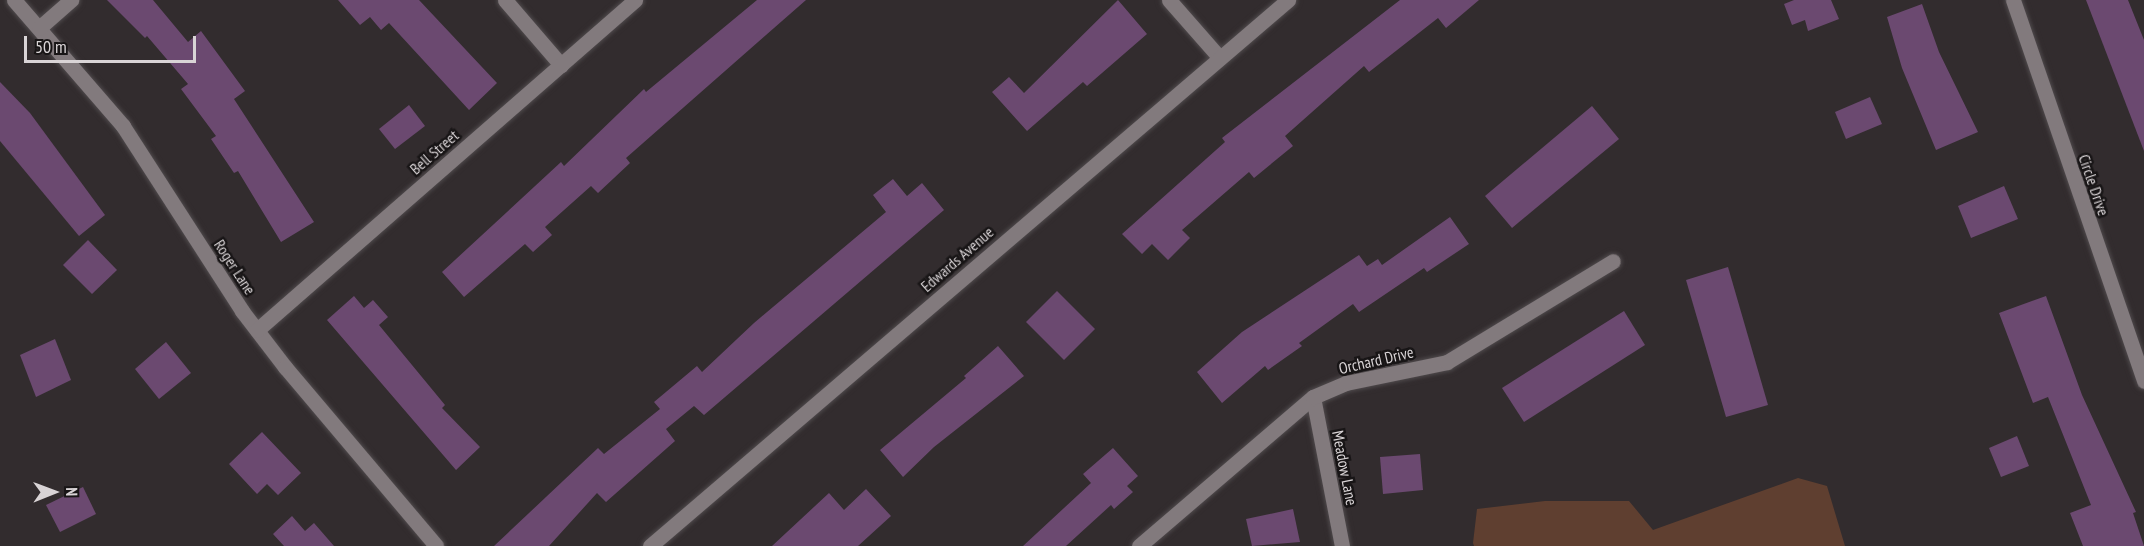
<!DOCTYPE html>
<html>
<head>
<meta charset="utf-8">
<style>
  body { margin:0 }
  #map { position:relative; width:2144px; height:546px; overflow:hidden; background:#322c2e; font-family:"PT Sans Narrow",sans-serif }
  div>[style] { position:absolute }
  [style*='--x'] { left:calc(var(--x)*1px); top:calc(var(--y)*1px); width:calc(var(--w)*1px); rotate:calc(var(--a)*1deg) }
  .green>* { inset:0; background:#5f3f30 }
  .building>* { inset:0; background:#6b4970 }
  .roads { filter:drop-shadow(0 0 2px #4f4a4c) drop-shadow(0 0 2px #4f4a4c) }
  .minor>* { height:15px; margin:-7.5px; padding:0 7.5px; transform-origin:7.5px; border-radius:7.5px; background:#827a7d }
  span { translate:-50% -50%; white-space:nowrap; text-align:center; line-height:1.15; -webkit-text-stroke:5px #181516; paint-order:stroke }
  .street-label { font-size:16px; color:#d9d4d6 }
  .north { position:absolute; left:24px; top:462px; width:60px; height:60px; -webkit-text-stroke:4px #181516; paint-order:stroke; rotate:89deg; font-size:16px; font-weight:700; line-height:24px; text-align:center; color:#d9d4d6 }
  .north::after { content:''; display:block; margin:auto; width:21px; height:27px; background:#d9d4d6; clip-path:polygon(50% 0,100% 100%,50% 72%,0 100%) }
  .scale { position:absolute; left:24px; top:36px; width:172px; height:27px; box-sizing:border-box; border:3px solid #d9d4d6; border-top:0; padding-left:8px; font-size:18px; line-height:21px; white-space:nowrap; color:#d9d4d6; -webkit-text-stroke:4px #181516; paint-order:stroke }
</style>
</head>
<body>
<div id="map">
  <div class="green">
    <i style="clip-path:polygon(1798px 478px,1827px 486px,1845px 546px,1474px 546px,1473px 543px,1477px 509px,1545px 501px,1629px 501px,1653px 530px)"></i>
  </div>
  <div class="building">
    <i style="clip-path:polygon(107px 0,153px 0,188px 42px,201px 31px,245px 91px,234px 99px,314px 222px,281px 242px,238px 171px,234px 173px,211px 139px,216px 136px,181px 89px,188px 84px,147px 36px,145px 38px)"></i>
    <i style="clip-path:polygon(338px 0,419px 0,497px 83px,469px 110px,389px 23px,381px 30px,370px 17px,360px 25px)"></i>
    <i style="clip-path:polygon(757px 0,806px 0,626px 158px,630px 163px,598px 193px,591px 186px,545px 227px,552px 235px,533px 252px,525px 244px,464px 297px,442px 272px,561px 162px,564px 166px,644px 89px,646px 92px)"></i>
    <i style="clip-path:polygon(1118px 0,1147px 34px,1087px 86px,1083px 82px,1027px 131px,992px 92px,1009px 77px,1024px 93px)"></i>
    <i style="clip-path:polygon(1400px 0,1479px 0,1446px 28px,1438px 18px,1369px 72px,1364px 66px,1285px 136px,1293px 146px,1254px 178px,1249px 172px,1182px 230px,1190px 238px,1168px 260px,1152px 244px,1142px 254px,1122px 234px,1225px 142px,1222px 138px)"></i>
    <i style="clip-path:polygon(1794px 0,1831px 0,1839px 19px,1808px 31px,1805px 20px,1792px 25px,1784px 4px)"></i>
    <i style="clip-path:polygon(2086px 0,2128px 0,2144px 40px,2144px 151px)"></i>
    <i style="clip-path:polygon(1922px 4px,1939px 52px,1978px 132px,1936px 150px,1902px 68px,1887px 17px)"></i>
    <i style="clip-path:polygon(0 82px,30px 113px,105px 215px,79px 236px,0 141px)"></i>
    <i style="clip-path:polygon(1870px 97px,1882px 124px,1846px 139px,1835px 112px)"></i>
    <i style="clip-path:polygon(409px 105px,425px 126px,395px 149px,379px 129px)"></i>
    <i style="clip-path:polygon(1592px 106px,1619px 139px,1512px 228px,1485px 196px)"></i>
    <i style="clip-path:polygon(893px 179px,907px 196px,922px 183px,944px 210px,704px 415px,694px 406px,666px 429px,675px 441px,606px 502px,597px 493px,549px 546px,494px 546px,598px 448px,604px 454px,660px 409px,654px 402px,697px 366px,702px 372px,754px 323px,886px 212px,873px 195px)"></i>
    <i style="clip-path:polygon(2004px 186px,2018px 219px,1971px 238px,1958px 206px)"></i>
    <i style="clip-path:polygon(1450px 217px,1469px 244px,1427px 272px,1424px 268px,1359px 312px,1353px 304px,1299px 343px,1302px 346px,1268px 370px,1265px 366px,1222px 403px,1197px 372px,1242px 332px,1359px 255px,1367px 266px,1378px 259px,1382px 265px)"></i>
    <i style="clip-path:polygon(88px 240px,117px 270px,92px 294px,63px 265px)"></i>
    <i style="clip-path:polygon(1728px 267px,1768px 405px,1726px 417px,1686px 280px)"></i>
    <i style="clip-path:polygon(1057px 291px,1095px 329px,1064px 360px,1026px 322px)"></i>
    <i style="clip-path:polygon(354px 296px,364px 308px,373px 300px,388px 317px,379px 325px,445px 405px,442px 408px,480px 447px,456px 470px,327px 320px)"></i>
    <i style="clip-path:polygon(2046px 296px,2082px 395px,2136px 512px,2133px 513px,2144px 546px,2083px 546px,2070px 513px,2091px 505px,2048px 397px,2033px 403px,1999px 313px)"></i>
    <i style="clip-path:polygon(1624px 311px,1645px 345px,1524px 422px,1502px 388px)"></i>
    <i style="clip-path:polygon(55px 339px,71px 380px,36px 397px,20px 355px)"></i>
    <i style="clip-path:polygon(166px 342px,191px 373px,159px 399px,135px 369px)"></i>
    <i style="clip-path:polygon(998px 346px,1024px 376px,934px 447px,903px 477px,880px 450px,966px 378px,964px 376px)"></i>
    <i style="clip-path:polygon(262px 432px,301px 473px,278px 495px,267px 484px,257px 494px,229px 464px)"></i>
    <i style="clip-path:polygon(2017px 436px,2029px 466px,2001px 477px,1989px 448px)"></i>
    <i style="clip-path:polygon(1113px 448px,1138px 476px,1127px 486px,1133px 492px,1114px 509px,1111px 505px,1066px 546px,1023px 546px,1091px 483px,1083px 474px)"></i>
    <i style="clip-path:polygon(1420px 454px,1423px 490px,1383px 494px,1380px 457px)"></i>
    <i style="clip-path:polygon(83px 487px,96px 514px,60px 532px,46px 505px)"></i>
    <i style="clip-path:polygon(866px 489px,891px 516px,858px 546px,772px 546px,829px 493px,844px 510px)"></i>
    <i style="clip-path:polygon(1293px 509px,1300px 542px,1252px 546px,1246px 519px)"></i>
    <i style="clip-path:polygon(292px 516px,305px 531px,314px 523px,334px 546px,284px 546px,273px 534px)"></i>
  </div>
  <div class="roads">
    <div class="minor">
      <i style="--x:14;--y:0;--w:167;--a:49.1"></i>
      <i style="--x:123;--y:126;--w:220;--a:57.2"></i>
      <i style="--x:242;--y:311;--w:71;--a:52.5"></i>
      <i style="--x:285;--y:367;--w:234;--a:49.8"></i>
      <i style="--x:505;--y:0;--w:86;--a:49.3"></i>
      <i style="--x:1169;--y:0;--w:77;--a:48.7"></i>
      <i style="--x:2013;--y:0;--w:403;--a:71"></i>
      <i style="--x:39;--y:28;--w:43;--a:-41.2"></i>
      <i style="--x:257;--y:330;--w:502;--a:-41.12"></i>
      <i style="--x:1313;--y:397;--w:152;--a:79"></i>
      <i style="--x:650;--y:546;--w:840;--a:-40.56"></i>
      <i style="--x:1139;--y:546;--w:229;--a:-40.6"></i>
      <i style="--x:1313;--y:397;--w:36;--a:-23"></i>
      <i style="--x:1346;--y:383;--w:103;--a:-11.7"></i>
      <i style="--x:1447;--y:362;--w:194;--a:-31.3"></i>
    </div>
  </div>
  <div class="street-label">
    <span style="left:434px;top:152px;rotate:-41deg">Bell Street</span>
    <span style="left:2094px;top:185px;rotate:71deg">Circle Drive</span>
    <span style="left:957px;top:259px;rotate:-41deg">Edwards Avenue</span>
    <span style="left:235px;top:267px;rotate:57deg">Roger Lane</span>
    <span style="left:1376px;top:360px;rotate:-13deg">Orchard Drive</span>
    <span style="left:1345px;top:468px;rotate:79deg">Meadow Lane</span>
  </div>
  <div class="north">N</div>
  <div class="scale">50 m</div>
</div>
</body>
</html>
